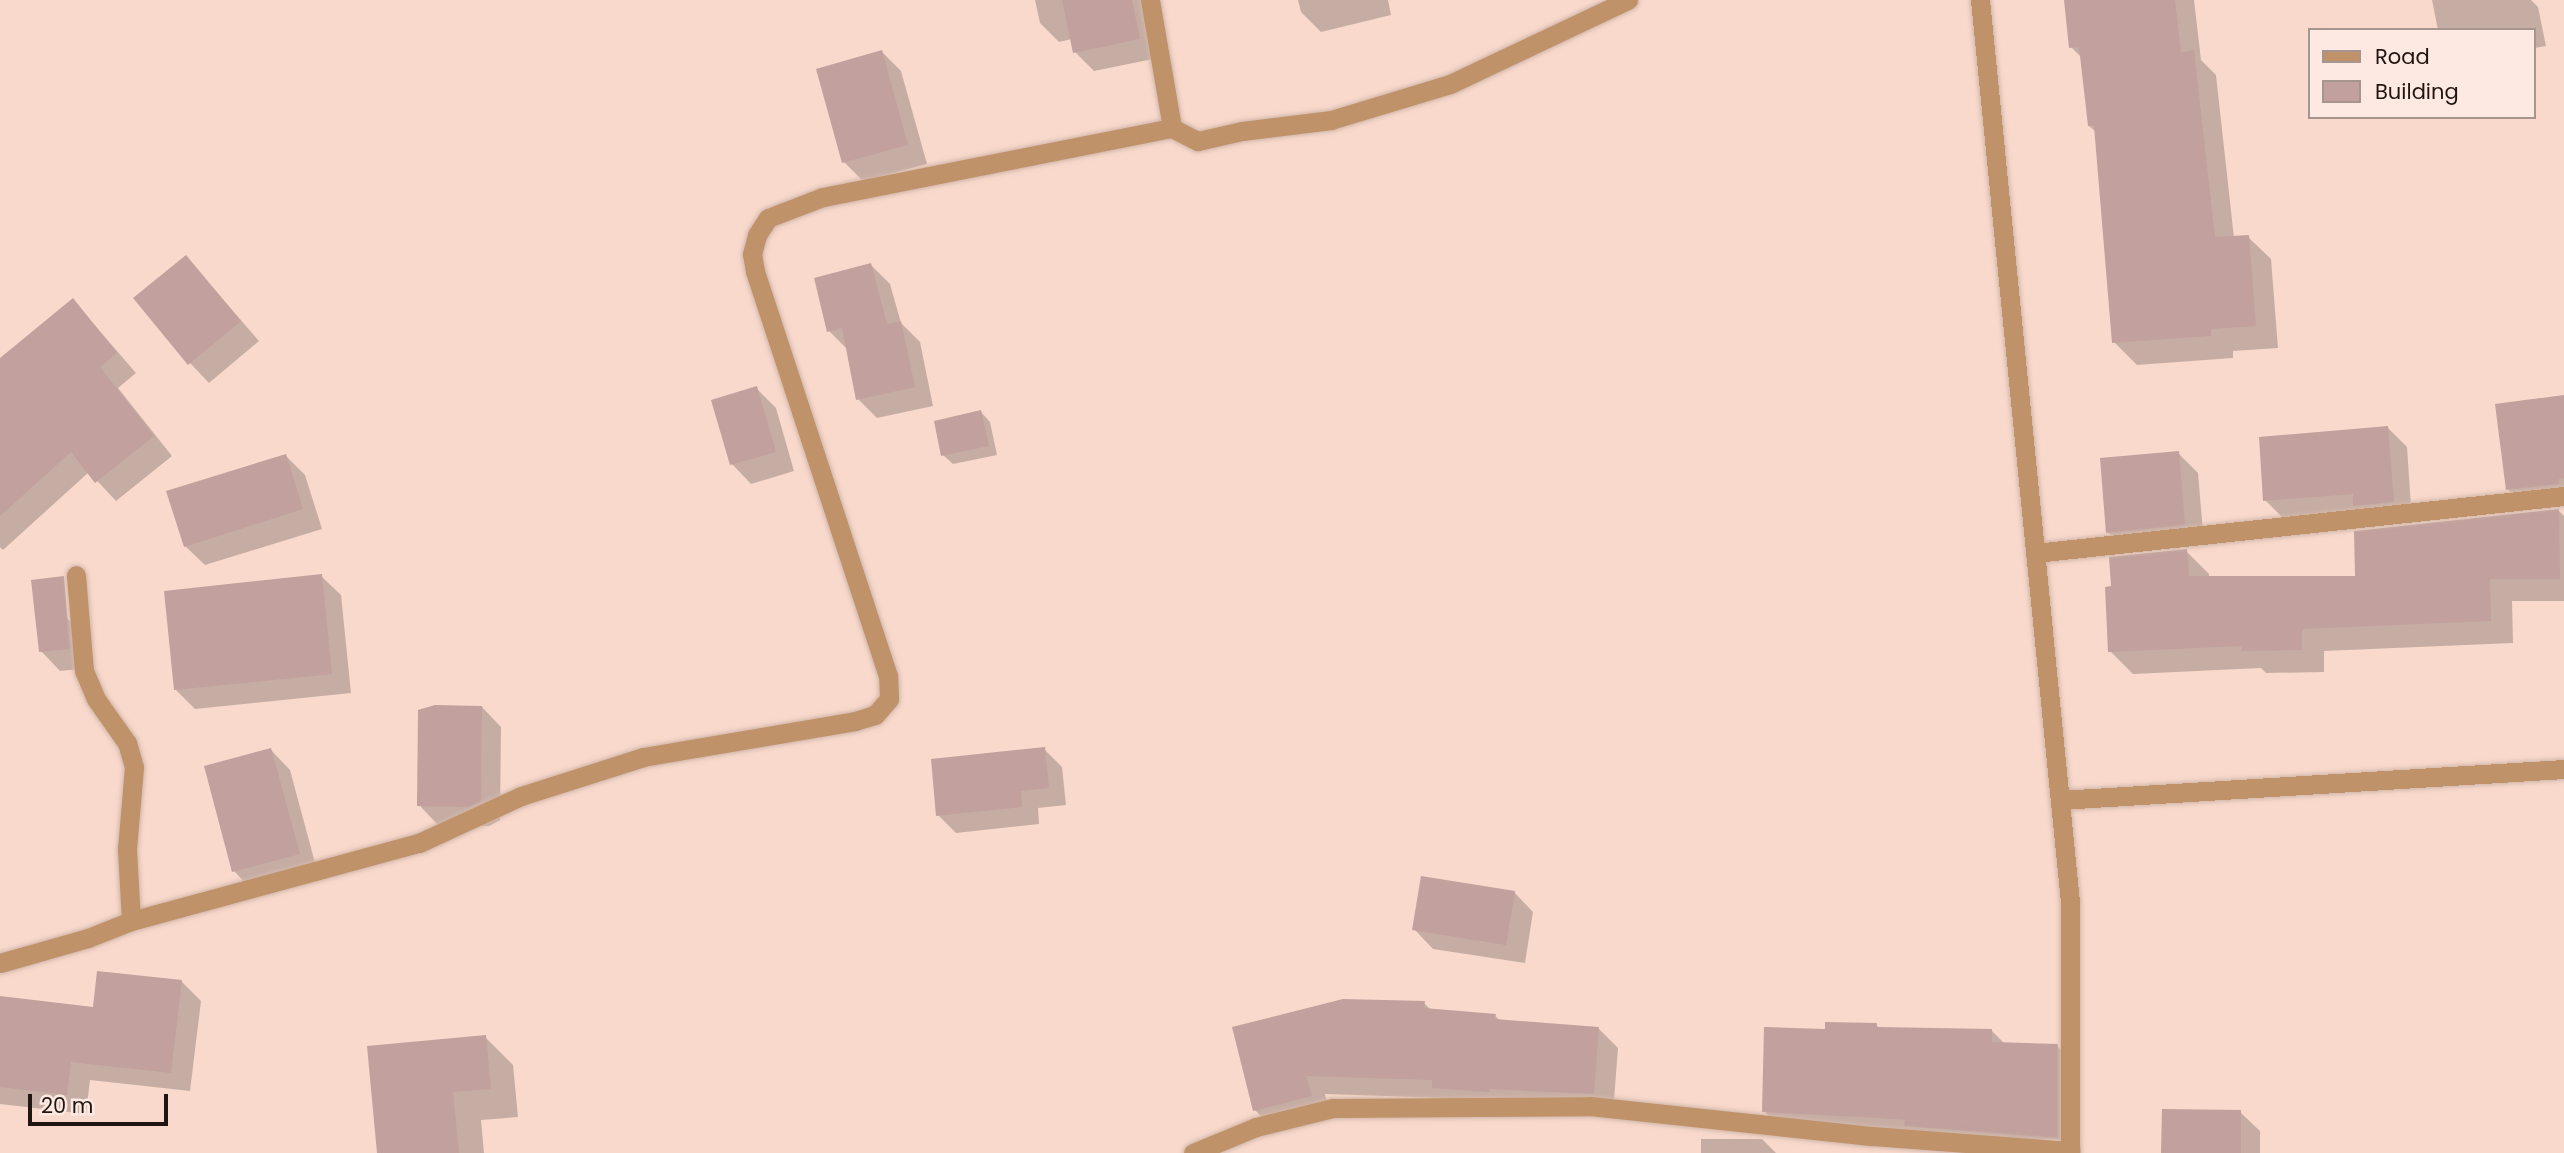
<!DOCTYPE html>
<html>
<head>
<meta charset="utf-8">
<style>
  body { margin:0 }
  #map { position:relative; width:2564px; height:1153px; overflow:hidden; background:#f8d9cc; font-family:Poppins,sans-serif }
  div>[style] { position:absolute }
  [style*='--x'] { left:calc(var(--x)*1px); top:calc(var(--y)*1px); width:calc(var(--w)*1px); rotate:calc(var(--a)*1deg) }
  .shadow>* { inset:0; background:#0003 }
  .building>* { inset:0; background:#c1a09d }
  .roads { filter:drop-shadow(0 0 2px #d1b6aa) drop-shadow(0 0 2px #d1b6aa) }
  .minor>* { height:19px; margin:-9.5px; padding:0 9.5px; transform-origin:9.5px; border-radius:9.5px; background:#bf9269 }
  span { translate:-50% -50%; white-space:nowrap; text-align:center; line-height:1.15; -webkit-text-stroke:6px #fde9e2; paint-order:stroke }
  .legend { position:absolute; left:2308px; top:28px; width:228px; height:91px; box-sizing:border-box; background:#fde9e2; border:2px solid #a5958e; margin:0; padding:9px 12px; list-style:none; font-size:21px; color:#201611 }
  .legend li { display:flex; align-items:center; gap:14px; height:35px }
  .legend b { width:35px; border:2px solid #a5958e }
  .scale { position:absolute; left:28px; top:1094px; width:140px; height:32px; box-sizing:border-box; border:4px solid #201611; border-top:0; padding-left:9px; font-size:21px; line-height:24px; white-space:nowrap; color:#201611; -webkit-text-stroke:5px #fde9e2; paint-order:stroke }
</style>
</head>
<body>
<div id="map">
  <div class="shadow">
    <i style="clip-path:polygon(1035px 0,1146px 0,1158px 58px,1094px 71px,1075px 52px,1072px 39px,1059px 42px,1040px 23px)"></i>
    <i style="clip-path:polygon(1298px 0,1388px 0,1391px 15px,1321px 32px,1301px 12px)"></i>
    <i style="clip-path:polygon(2066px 0,2194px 0,2201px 60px,2216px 75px,2234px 238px,2248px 237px,2271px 259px,2278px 348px,2233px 351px,2233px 358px,2137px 365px,2114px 342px,2096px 132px,2089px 126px,2082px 58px,2071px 47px)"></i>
    <i style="clip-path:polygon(2432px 0,2531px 0,2538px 7px,2546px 46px,2534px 48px,2534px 30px,2438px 30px)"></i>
    <i style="clip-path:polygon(882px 52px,901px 71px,927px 164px,863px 181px,844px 162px)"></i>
    <i style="clip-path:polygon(186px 257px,259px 341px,209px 383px,190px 363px)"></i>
    <i style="clip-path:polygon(871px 265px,890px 284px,901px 323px,920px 342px,933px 406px,877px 418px,858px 399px,848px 350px,829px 331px)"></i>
    <i style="clip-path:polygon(73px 300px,136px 373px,118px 388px,172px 456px,116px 501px,89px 472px,3px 550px,0 547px,0 417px)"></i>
    <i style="clip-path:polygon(756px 388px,776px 408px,794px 471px,751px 484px,732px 464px)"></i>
    <i style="clip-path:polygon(2564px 397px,2564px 505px,2527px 509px,2508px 489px)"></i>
    <i style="clip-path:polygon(981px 412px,990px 422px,997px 455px,953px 464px,943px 455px)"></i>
    <i style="clip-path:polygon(2387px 427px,2407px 447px,2412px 521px,2285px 520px,2265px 500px)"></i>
    <i style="clip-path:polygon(2178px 453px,2198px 473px,2204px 544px,2128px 552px,2108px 532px)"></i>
    <i style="clip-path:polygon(286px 456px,305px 475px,322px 529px,205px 565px,185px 546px)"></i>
    <i style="clip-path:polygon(2559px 511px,2564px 516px,2564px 601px,2512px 601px,2513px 643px,2324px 651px,2324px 672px,2266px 673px,2261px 668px,2133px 674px,2110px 651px,2186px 551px,2209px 574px,2209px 578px,2357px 578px)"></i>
    <i style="clip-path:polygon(321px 576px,341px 595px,351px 693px,195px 709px,176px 690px)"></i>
    <i style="clip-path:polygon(66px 617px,86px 637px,89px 668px,60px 671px,41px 651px)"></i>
    <i style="clip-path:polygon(482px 707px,501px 727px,500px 820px,489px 826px,438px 825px,419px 805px)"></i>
    <i style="clip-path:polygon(1044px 749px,1062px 767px,1066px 805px,1038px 808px,1039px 824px,956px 833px,938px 815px)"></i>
    <i style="clip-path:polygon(271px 750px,290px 770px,318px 874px,253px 891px,234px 871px)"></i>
    <i style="clip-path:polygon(1514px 892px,1533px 912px,1525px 963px,1433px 949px,1414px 929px)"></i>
    <i style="clip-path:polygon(181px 981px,201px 1001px,190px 1091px,90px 1080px,86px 1114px,0 1104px,0 998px,95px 1009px)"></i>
    <i style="clip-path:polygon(1424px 1003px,1431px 1010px,1495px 1016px,1501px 1021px,1598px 1028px,1618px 1048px,1613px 1113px,1444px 1098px,1325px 1094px,1330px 1116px,1274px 1130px,1255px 1110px,1235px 1028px)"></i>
    <i style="clip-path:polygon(1876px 1025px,1880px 1029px,1992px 1031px,2005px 1044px,2057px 1046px,2077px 1065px,2077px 1140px,2040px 1139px,2039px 1153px,1783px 1131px,1764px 1111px,1826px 1031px)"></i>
    <i style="clip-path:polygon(485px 1037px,513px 1065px,518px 1117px,481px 1120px,484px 1153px,379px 1153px)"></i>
    <i style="clip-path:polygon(2240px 1112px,2260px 1131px,2260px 1153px,2163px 1153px)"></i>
    <i style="clip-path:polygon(1701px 1139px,1762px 1139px,1776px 1153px,1701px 1153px)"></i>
  </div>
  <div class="building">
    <i style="clip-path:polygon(1062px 0,1132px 0,1140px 39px,1073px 53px)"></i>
    <i style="clip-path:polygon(2064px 0,2175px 0,2181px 52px,2194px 50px,2215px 237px,2249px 235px,2256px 326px,2211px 329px,2211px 336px,2112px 343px,2094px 126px,2088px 126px,2079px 47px,2069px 48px)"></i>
    <i style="clip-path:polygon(882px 50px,908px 145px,842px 163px,816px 69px)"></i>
    <i style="clip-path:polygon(186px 255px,241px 321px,188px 365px,133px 298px)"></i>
    <i style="clip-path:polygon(871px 263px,887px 324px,901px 321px,915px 387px,856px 400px,842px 328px,827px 332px,814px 278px)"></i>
    <i style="clip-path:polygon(73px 298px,117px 353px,100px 367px,154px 436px,95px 483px,71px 452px,0 516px,0 358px)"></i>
    <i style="clip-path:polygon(757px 386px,776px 452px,730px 465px,711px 400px)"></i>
    <i style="clip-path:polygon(2564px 395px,2564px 478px,2559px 479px,2559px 484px,2506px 490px,2495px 404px)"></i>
    <i style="clip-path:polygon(981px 410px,989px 446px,941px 456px,934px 421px)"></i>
    <i style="clip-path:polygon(2388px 426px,2394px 502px,2353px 506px,2353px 494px,2263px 501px,2259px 437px)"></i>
    <i style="clip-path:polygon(2179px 451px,2185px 525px,2106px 533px,2100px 458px)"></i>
    <i style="clip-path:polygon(286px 454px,303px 509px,184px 547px,166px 491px)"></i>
    <i style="clip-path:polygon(2559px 509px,2560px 579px,2490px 579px,2491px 621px,2302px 629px,2302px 650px,2242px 651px,2242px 646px,2108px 652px,2105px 587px,2111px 586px,2109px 557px,2187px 549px,2189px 576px,2355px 576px,2354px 531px)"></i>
    <i style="clip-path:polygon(322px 574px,332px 674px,174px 690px,164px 591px)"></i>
    <i style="clip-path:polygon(64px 576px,70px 649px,39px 652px,31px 580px)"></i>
    <i style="clip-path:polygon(435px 705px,482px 706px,481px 801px,469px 807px,417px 806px,418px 710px)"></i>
    <i style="clip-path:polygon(1045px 747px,1049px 788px,1021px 791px,1022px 807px,936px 816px,931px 759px)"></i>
    <i style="clip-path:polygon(271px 748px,300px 854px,232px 872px,204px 766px)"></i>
    <i style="clip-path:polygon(1421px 876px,1515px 891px,1506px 945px,1412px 930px)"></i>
    <i style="clip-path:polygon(97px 971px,182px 980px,171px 1073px,71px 1062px,67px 1095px,0 1087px,0 996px,93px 1007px)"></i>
    <i style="clip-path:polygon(1343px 999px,1425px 1001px,1424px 1008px,1496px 1014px,1495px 1019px,1599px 1027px,1594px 1094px,1490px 1089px,1489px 1092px,1432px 1088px,1432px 1080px,1306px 1076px,1312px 1096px,1253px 1111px,1232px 1027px)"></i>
    <i style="clip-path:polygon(1825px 1022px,1877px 1023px,1877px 1027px,1992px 1029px,1992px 1042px,2058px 1044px,2058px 1138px,1904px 1126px,1905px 1120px,1879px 1118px,1762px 1112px,1764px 1027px,1825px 1029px)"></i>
    <i style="clip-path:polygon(486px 1035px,491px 1089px,453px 1092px,459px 1153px,377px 1153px,367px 1046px)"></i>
    <i style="clip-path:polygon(2162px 1109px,2241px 1110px,2241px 1153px,2161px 1153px)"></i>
  </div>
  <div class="roads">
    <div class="minor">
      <i style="--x:1150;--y:0;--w:130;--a:80.2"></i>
      <i style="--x:1172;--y:128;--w:29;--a:27"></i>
      <i style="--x:1198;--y:141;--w:45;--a:-12.8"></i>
      <i style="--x:1242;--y:131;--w:90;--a:-7"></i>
      <i style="--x:1331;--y:120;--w:124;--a:-16.8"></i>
      <i style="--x:1450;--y:84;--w:197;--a:-25.3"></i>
      <i style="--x:1980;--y:0;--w:905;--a:84.3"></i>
      <i style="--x:2070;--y:901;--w:252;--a:90"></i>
      <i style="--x:2035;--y:553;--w:532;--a:-6.15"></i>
      <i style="--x:2060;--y:800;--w:505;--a:-3.52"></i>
      <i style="--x:131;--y:921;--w:298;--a:-15.2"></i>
      <i style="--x:419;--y:843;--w:112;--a:-24.7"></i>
      <i style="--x:521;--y:796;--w:128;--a:-17.7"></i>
      <i style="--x:643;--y:757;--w:215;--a:-9.6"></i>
      <i style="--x:855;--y:721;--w:21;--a:-17"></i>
      <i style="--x:875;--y:715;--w:21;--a:-49"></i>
      <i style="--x:889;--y:699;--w:23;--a:-92"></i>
      <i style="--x:888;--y:676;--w:426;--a:-108.2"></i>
      <i style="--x:755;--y:271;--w:17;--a:-100"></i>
      <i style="--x:752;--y:254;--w:20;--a:-75"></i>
      <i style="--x:757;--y:235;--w:20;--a:-57"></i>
      <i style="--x:768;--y:218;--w:59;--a:-20.9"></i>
      <i style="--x:823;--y:197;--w:356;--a:-11.2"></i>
      <i style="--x:0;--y:963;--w:91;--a:-15.9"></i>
      <i style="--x:88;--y:938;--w:46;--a:-21.6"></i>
      <i style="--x:131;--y:921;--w:72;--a:-93.2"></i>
      <i style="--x:127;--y:849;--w:82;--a:-85.1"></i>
      <i style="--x:134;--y:767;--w:25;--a:-106"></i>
      <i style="--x:127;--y:743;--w:54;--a:-125.2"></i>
      <i style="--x:96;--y:699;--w:30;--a:-113"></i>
      <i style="--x:84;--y:671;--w:96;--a:-94.8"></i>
      <i style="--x:1193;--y:1153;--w:68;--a:-22.4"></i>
      <i style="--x:1256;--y:1127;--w:79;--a:-13.9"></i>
      <i style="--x:1333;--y:1108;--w:257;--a:-0.4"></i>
      <i style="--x:1590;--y:1106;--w:284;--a:6.1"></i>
      <i style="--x:1872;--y:1136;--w:199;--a:4.3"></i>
    </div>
  </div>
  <ul class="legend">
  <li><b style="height:9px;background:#bf9269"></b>Road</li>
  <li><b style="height:19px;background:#c1a09d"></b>Building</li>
  </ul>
  <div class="scale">20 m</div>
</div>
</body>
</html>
